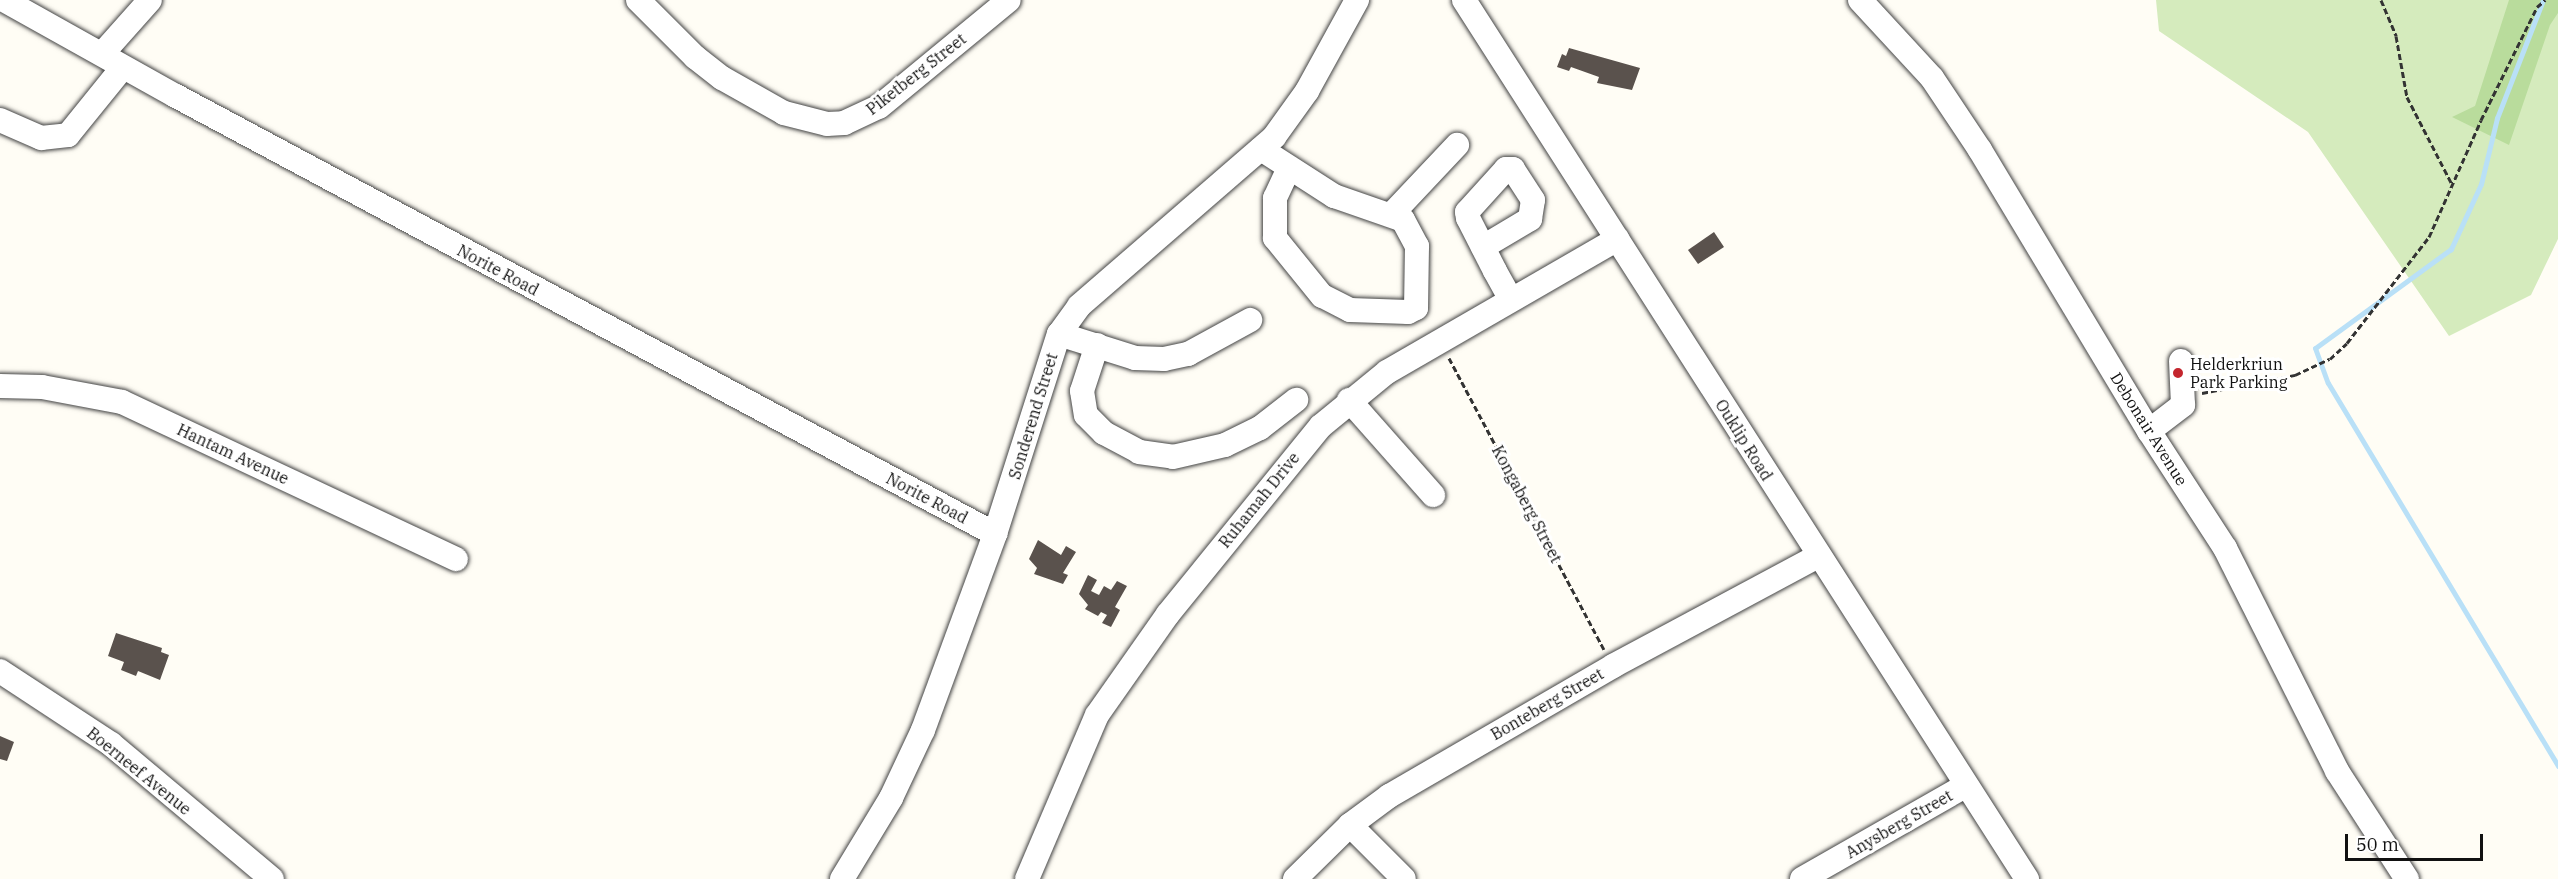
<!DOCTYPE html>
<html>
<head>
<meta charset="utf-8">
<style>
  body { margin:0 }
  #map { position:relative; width:2558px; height:879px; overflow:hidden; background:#fffdf5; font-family:"IBM Plex Serif",serif }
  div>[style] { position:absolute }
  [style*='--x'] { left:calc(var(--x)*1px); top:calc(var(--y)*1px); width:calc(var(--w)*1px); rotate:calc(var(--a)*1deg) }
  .green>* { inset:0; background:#d5ebbd }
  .forest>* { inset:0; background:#b9dc9c }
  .stream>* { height:5px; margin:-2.5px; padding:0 2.5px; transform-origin:2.5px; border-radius:2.5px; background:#b9e0f7 }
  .building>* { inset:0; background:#5a524d }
  .path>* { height:3px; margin-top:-1.5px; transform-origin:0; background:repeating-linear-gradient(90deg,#333 0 6px,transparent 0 9px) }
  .roads { filter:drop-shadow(0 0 2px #444) drop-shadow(0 0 2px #444) }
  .minor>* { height:24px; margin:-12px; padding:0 12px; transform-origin:12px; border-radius:12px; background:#fff }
  .dots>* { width:16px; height:16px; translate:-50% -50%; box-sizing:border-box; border:3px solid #fff; border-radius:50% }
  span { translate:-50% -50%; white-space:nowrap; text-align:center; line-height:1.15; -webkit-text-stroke:6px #fff; paint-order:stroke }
  .street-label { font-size:16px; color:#111 }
  .poi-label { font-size:16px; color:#111 }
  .left { translate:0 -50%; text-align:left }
  .scale { position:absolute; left:2345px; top:834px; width:138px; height:27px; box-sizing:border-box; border:3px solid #111; border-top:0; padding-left:8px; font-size:18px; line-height:21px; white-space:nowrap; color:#111; -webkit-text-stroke:4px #fff; paint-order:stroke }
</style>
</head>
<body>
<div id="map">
  <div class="green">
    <i style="clip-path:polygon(2156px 0,2558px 0,2558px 239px,2531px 295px,2449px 336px,2308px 132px,2159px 31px)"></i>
  </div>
  <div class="forest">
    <i style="clip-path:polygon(2509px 0,2558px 0,2558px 13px,2550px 25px,2509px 145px,2452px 117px,2475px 106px)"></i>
  </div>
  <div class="stream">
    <i style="--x:2543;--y:0;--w:127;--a:111.3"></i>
    <i style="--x:2497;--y:118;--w:68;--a:103.6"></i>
    <i style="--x:2481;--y:184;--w:72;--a:114.8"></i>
    <i style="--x:2451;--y:249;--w:168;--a:143.9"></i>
    <i style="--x:2315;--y:348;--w:37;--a:70"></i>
    <i style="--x:2328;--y:383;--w:447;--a:59"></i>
  </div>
  <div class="building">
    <i style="clip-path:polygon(1569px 48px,1640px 68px,1632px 90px,1597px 83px,1599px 77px,1571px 67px,1569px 71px,1557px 67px,1562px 54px,1566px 56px)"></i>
    <i style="clip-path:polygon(1714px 232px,1724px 247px,1698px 264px,1688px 250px)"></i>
    <i style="clip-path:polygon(1038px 540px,1061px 555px,1066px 546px,1076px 552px,1063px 573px,1068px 575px,1063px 584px,1034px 574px,1037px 568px,1029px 559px)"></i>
    <i style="clip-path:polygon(1088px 575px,1097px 580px,1091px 591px,1099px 595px,1104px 586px,1111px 590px,1117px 581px,1127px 586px,1115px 607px,1120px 610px,1111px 627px,1102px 623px,1107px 615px,1101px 612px,1098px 616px,1085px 609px,1088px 605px,1079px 594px)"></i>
    <i style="clip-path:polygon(116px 633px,162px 648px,161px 652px,169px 655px,160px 680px,138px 671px,136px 676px,121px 670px,124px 662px,108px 656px)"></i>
    <i style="clip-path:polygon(0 736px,14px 742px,7px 761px,0 759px)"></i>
  </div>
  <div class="path">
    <i style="--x:2381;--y:0;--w:39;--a:67"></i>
    <i style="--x:2396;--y:36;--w:62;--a:79.8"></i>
    <i style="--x:2407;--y:97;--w:98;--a:62.7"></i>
    <i style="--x:1449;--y:358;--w:330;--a:62"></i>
    <i style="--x:2202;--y:393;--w:95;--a:-11"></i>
    <i style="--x:2295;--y:375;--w:38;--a:-25"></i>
    <i style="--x:2330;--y:359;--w:23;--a:-43"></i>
    <i style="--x:2347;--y:343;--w:134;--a:-52.3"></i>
    <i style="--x:2429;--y:237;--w:128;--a:-66"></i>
    <i style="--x:2481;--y:120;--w:126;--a:-63.6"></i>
    <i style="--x:2537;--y:7;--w:11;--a:-41"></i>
  </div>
  <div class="roads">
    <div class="minor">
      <i style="--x:4;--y:0;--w:197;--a:29.2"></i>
      <i style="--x:176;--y:96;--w:929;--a:28.14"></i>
      <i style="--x:638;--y:0;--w:81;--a:45"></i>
      <i style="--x:695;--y:57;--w:34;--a:38"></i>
      <i style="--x:722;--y:78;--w:71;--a:29.4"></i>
      <i style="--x:784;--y:113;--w:44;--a:14.3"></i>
      <i style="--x:827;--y:124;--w:17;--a:-3"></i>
      <i style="--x:844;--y:123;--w:38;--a:-25"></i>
      <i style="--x:879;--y:107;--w:168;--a:-39.5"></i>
      <i style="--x:1464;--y:0;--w:1044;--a:57.36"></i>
      <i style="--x:1860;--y:0;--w:106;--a:47.3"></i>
      <i style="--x:1932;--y:78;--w:87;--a:56.3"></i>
      <i style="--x:1980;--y:150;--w:328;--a:59"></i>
      <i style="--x:2149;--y:431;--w:140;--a:57"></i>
      <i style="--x:2225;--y:548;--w:250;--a:63.3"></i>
      <i style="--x:2337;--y:771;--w:129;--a:57.1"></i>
      <i style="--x:102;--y:54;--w:72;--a:-48.4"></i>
      <i style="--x:0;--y:120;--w:45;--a:23.7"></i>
      <i style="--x:41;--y:138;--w:27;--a:-6"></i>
      <i style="--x:68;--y:135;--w:87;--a:-51"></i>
      <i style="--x:1261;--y:149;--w:87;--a:32.8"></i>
      <i style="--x:1334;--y:196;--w:73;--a:19.2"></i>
      <i style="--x:1403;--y:220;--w:30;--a:62"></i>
      <i style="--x:1417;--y:246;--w:62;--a:90.9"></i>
      <i style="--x:1416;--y:308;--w:9;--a:153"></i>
      <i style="--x:1408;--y:312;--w:58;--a:-178"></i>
      <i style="--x:1350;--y:310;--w:31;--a:-153"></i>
      <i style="--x:1322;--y:296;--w:75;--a:-129"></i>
      <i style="--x:1275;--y:238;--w:40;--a:-90"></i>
      <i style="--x:1275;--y:198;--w:33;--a:-65"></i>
      <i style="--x:1392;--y:214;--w:95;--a:-46.7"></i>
      <i style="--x:1483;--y:247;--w:55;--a:-30.8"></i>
      <i style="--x:1530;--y:219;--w:19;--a:-81"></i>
      <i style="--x:1533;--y:200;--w:37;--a:-123"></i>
      <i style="--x:1513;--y:169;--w:7;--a:180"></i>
      <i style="--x:1506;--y:169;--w:58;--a:132.2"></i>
      <i style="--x:1467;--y:212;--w:6;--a:81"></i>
      <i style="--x:1468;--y:218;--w:59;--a:63"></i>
      <i style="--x:1495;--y:271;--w:33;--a:61"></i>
      <i style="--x:1059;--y:334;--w:80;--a:17.5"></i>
      <i style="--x:1135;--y:358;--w:29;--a:2"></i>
      <i style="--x:1164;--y:359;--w:25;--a:-12"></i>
      <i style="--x:1188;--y:354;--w:71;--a:-28.7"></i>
      <i style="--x:1097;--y:345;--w:48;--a:108.1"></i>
      <i style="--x:1082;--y:391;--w:24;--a:81"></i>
      <i style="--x:1086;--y:415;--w:25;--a:45"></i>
      <i style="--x:1104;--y:433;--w:40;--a:28"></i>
      <i style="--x:1139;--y:452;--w:34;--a:8"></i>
      <i style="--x:1173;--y:457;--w:53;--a:-13"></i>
      <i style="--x:1225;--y:445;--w:39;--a:-26"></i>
      <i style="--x:1260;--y:428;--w:46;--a:-37.9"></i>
      <i style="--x:0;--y:386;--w:42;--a:1.4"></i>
      <i style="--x:42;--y:387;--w:81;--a:10.6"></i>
      <i style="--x:122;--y:402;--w:369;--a:25.2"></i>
      <i style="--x:1349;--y:400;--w:127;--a:48.5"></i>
      <i style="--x:2149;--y:431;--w:43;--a:-37.4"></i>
      <i style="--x:2183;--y:405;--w:44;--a:-92.6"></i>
      <i style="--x:0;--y:671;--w:133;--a:33.3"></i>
      <i style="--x:111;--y:744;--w:210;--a:40"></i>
      <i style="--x:1350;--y:825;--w:76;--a:45"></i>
      <i style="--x:842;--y:879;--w:95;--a:-58.8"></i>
      <i style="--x:891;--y:798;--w:75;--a:-64.8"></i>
      <i style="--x:923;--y:730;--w:209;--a:-69.8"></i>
      <i style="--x:995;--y:534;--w:210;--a:-72.3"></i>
      <i style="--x:1059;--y:334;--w:34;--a:-54"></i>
      <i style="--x:1079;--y:306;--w:258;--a:-40.9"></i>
      <i style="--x:1274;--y:137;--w:57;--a:-54.3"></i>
      <i style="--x:1307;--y:91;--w:104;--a:-61.2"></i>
      <i style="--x:1027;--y:879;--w:178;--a:-66.9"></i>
      <i style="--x:1097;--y:715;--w:123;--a:-54.9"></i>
      <i style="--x:1168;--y:614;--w:242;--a:-50.9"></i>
      <i style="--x:1321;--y:426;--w:85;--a:-39.3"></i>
      <i style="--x:1387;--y:372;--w:266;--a:-30"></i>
      <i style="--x:1295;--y:879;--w:77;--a:-44.5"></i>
      <i style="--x:1350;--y:825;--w:49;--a:-36.6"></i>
      <i style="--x:1389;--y:796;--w:259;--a:-30.1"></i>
      <i style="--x:1613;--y:666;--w:233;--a:-28.2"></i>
      <i style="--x:1802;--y:879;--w:188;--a:-29.7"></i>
    </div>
  </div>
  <div class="dots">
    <i style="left:2178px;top:373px;background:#c4262e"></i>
  </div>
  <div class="street-label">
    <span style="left:916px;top:74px;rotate:-38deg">Piketberg Street</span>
    <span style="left:498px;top:270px;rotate:28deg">Norite Road</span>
    <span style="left:1033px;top:416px;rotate:-73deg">Sonderend Street</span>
    <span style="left:2149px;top:429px;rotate:58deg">Debonair Avenue</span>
    <span style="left:1744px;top:440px;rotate:58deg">Ouklip Road</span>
    <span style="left:233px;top:454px;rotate:25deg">Hantam Avenue</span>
    <span style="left:927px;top:498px;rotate:28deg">Norite Road</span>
    <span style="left:1259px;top:500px;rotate:-51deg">Ruhamah Drive</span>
    <span style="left:1527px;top:504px;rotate:62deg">Kongaberg Street</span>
    <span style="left:1547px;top:704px;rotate:-30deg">Bonteberg Street</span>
    <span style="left:139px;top:771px;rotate:39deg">Boerneef Avenue</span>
    <span style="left:1899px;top:824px;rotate:-30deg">Anysberg Street</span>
  </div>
  <div class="poi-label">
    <span class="left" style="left:2190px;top:373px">Helderkriun<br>Park Parking</span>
  </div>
  <div class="scale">50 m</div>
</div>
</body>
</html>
